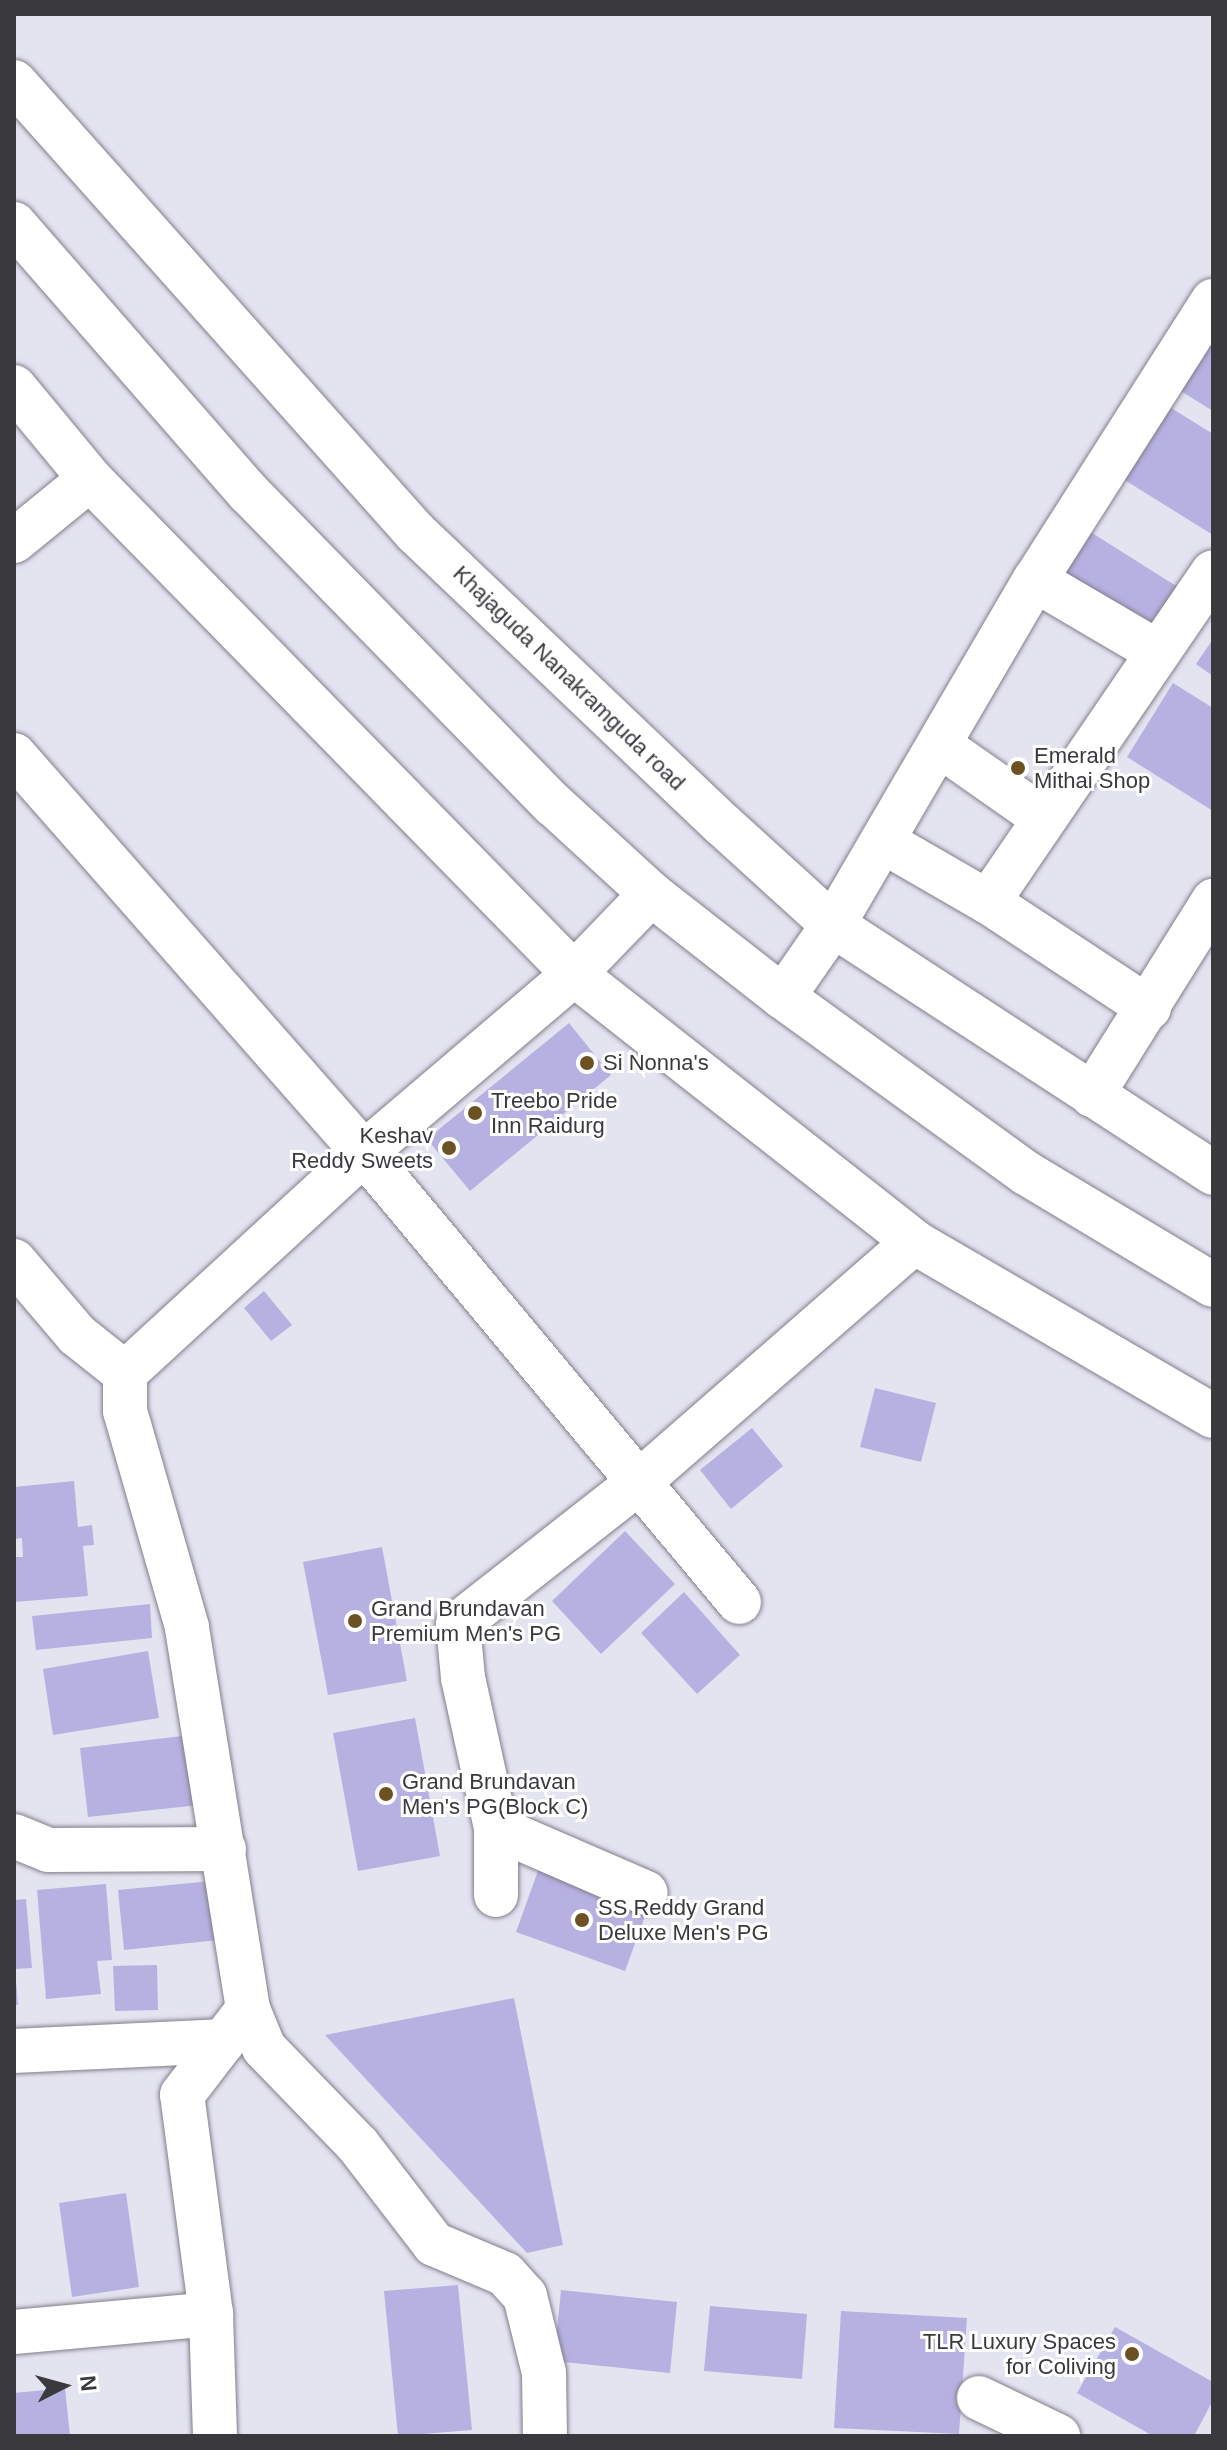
<!DOCTYPE html>
<html>
<head>
<meta charset="utf-8">
<style>
  body { margin:0 }
  #map { position:relative; width:1227px; height:2450px; overflow:hidden; background:#e4e3f0; font-family:Helvetica,sans-serif }
  div>[style] { position:absolute }
  [style*='--x'] { left:calc(var(--x)*1px); top:calc(var(--y)*1px); width:calc(var(--w)*1px); rotate:calc(var(--a)*1deg) }
  .building>* { inset:0; background:#b7b1e1 }
  .roads { filter:drop-shadow(0 0 2px #817f8b) drop-shadow(0 0 2px #817f8b) }
  .minor>* { height:44px; margin:-22px; padding:0 22px; transform-origin:22px; border-radius:22px; background:#fff }
  .secondary>* { height:44px; margin:-22px; padding:0 22px; transform-origin:22px; border-radius:22px; background:#fff }
  .dots>* { width:22px; height:22px; translate:-50% -50%; box-sizing:border-box; border:4px solid #fff; border-radius:50% }
  span { translate:-50% -50%; white-space:nowrap; text-align:center; line-height:1.15; -webkit-text-stroke:6px #fff; paint-order:stroke }
  .street-label { font-size:22px; color:#3a393e }
  .poi-label { font-size:22px; color:#3a393e }
  .left { translate:0 -50%; text-align:left }
  .right { translate:-100% -50%; text-align:right }
  .frame { position:absolute; inset:0; border:16px solid #3a393e; pointer-events:none }
  .north { position:absolute; left:24px; top:2346px; width:80px; height:80px; -webkit-text-stroke:6px #fff; paint-order:stroke; rotate:84deg; font-size:22px; font-weight:700; line-height:32px; text-align:center; color:#3a393e }
  .north::after { content:''; display:block; margin:auto; width:28px; height:36px; background:#3a393e; clip-path:polygon(50% 0,100% 100%,50% 72%,0 100%) }
</style>
</head>
<body>
<div id="map">
  <div class="building">
    <i style="clip-path:polygon(1213px 335px,1213px 411px,1179px 390px)"></i>
    <i style="clip-path:polygon(1168px 406px,1213px 434px,1213px 535px,1123px 479px)"></i>
    <i style="clip-path:polygon(1089px 531px,1184px 591px,1151px 644px,1056px 584px)"></i>
    <i style="clip-path:polygon(1213px 639px,1213px 676px,1196px 664px)"></i>
    <i style="clip-path:polygon(1173px 683px,1213px 708px,1213px 811px,1127px 757px)"></i>
    <i style="clip-path:polygon(569px 1023px,611px 1075px,470px 1191px,427px 1139px)"></i>
    <i style="clip-path:polygon(264px 1291px,292px 1325px,271px 1341px,244px 1308px)"></i>
    <i style="clip-path:polygon(875px 1388px,936px 1403px,921px 1462px,860px 1447px)"></i>
    <i style="clip-path:polygon(752px 1428px,783px 1466px,731px 1509px,700px 1470px)"></i>
    <i style="clip-path:polygon(74px 1481px,78px 1527px,92px 1525px,94px 1545px,83px 1546px,88px 1596px,14px 1602px,14px 1557px,23px 1557px,22px 1538px,14px 1539px,14px 1487px)"></i>
    <i style="clip-path:polygon(625px 1531px,675px 1584px,601px 1654px,552px 1601px)"></i>
    <i style="clip-path:polygon(382px 1547px,407px 1681px,328px 1695px,303px 1562px)"></i>
    <i style="clip-path:polygon(684px 1592px,740px 1655px,697px 1694px,641px 1633px)"></i>
    <i style="clip-path:polygon(150px 1604px,152px 1638px,36px 1650px,32px 1616px)"></i>
    <i style="clip-path:polygon(148px 1651px,159px 1718px,53px 1735px,43px 1669px)"></i>
    <i style="clip-path:polygon(415px 1718px,440px 1856px,358px 1871px,333px 1733px)"></i>
    <i style="clip-path:polygon(191px 1735px,199px 1805px,88px 1817px,80px 1748px)"></i>
    <i style="clip-path:polygon(539px 1868px,648px 1908px,625px 1971px,516px 1932px)"></i>
    <i style="clip-path:polygon(212px 1881px,218px 1940px,124px 1950px,118px 1890px)"></i>
    <i style="clip-path:polygon(106px 1884px,112px 1960px,97px 1961px,101px 1994px,46px 1999px,37px 1890px)"></i>
    <i style="clip-path:polygon(26px 1899px,32px 1968px,14px 1969px,14px 1900px)"></i>
    <i style="clip-path:polygon(157px 1965px,158px 2010px,115px 2011px,113px 1966px)"></i>
    <i style="clip-path:polygon(14px 1981px,16px 1981px,18px 2005px,14px 2005px)"></i>
    <i style="clip-path:polygon(514px 1998px,563px 2245px,527px 2253px,325px 2035px)"></i>
    <i style="clip-path:polygon(126px 2193px,139px 2287px,72px 2297px,59px 2203px)"></i>
    <i style="clip-path:polygon(458px 2285px,472px 2430px,398px 2436px,384px 2291px)"></i>
    <i style="clip-path:polygon(561px 2290px,677px 2302px,670px 2373px,554px 2361px)"></i>
    <i style="clip-path:polygon(710px 2306px,807px 2314px,802px 2379px,704px 2371px)"></i>
    <i style="clip-path:polygon(841px 2311px,967px 2318px,959px 2434px,834px 2428px)"></i>
    <i style="clip-path:polygon(1115px 2327px,1213px 2382px,1213px 2400px,1194px 2436px,1153px 2436px,1077px 2393px)"></i>
    <i style="clip-path:polygon(65px 2388px,70px 2436px,14px 2436px,14px 2393px)"></i>
  </div>
  <div class="roads">
    <div class="minor">
      <i style="--x:14;--y:387;--w:119;--a:50.4"></i>
      <i style="--x:90;--y:479;--w:692;--a:45.64"></i>
      <i style="--x:574;--y:974;--w:433;--a:38.2"></i>
      <i style="--x:914;--y:1242;--w:346;--a:30.2"></i>
      <i style="--x:14;--y:541;--w:98;--a:-39.2"></i>
      <i style="--x:1035;--y:580;--w:140;--a:30.4"></i>
      <i style="--x:942;--y:747;--w:122;--a:35"></i>
      <i style="--x:14;--y:755;--w:530;--a:48.67"></i>
      <i style="--x:364;--y:1153;--w:585;--a:50.13"></i>
      <i style="--x:884;--y:842;--w:120;--a:30"></i>
      <i style="--x:783;--y:997;--w:88;--a:-55.2"></i>
      <i style="--x:833;--y:925;--w:400;--a:-59.7"></i>
      <i style="--x:1035;--y:580;--w:331;--a:-57.5"></i>
      <i style="--x:1149;--y:1008;--w:193;--a:-146.6"></i>
      <i style="--x:988;--y:902;--w:399;--a:-55.7"></i>
      <i style="--x:1092;--y:1095;--w:229;--a:-58"></i>
      <i style="--x:14;--y:1261;--w:97;--a:49.6"></i>
      <i style="--x:77;--y:1335;--w:61;--a:38.4"></i>
      <i style="--x:496;--y:1828;--w:163;--a:23.4"></i>
      <i style="--x:14;--y:1836;--w:37;--a:22"></i>
      <i style="--x:48;--y:1850;--w:176;--a:-0.3"></i>
      <i style="--x:496;--y:1895;--w:67;--a:-90"></i>
      <i style="--x:496;--y:1828;--w:154;--a:-102.4"></i>
      <i style="--x:463;--y:1678;--w:54;--a:-95.3"></i>
      <i style="--x:458;--y:1624;--w:230;--a:-38.1"></i>
      <i style="--x:639;--y:1482;--w:365;--a:-41.1"></i>
      <i style="--x:248;--y:2009;--w:42;--a:67.7"></i>
      <i style="--x:264;--y:2048;--w:135;--a:45.9"></i>
      <i style="--x:358;--y:2145;--w:125;--a:52.5"></i>
      <i style="--x:434;--y:2244;--w:77;--a:22.9"></i>
      <i style="--x:505;--y:2274;--w:30;--a:48"></i>
      <i style="--x:525;--y:2296;--w:79;--a:76.1"></i>
      <i style="--x:544;--y:2373;--w:63;--a:89.1"></i>
      <i style="--x:14;--y:2051;--w:210;--a:-2.7"></i>
      <i style="--x:14;--y:2332;--w:198;--a:-5.2"></i>
      <i style="--x:979;--y:2398;--w:88;--a:25.7"></i>
      <i style="--x:215;--y:2436;--w:122;--a:-91.9"></i>
      <i style="--x:211;--y:2314;--w:221;--a:-97.5"></i>
      <i style="--x:182;--y:2095;--w:108;--a:-52.5"></i>
      <i style="--x:248;--y:2009;--w:387;--a:-99.1"></i>
      <i style="--x:187;--y:1627;--w:225;--a:-106"></i>
      <i style="--x:125;--y:1411;--w:38;--a:-90"></i>
      <i style="--x:125;--y:1373;--w:325;--a:-42.6"></i>
      <i style="--x:364;--y:1153;--w:276;--a:-40.4"></i>
      <i style="--x:574;--y:974;--w:111;--a:-46.1"></i>
    </div>
    <div class="secondary">
      <i style="--x:14;--y:82;--w:603;--a:48.3"></i>
      <i style="--x:415;--y:532;--w:425;--a:43.6"></i>
      <i style="--x:723;--y:825;--w:149;--a:42.3"></i>
      <i style="--x:833;--y:925;--w:454;--a:33.1"></i>
      <i style="--x:14;--y:224;--w:357;--a:48.9"></i>
      <i style="--x:249;--y:493;--w:436;--a:45.7"></i>
      <i style="--x:554;--y:805;--w:132;--a:42.5"></i>
      <i style="--x:651;--y:894;--w:167;--a:38"></i>
      <i style="--x:783;--y:997;--w:300;--a:35.9"></i>
      <i style="--x:1026;--y:1173;--w:218;--a:30.9"></i>
    </div>
  </div>
  <div class="dots">
    <i style="left:1018px;top:768px;background:#6c5123"></i>
    <i style="left:587px;top:1063px;background:#6c5123"></i>
    <i style="left:475px;top:1113px;background:#6c5123"></i>
    <i style="left:449px;top:1148px;background:#6c5123"></i>
    <i style="left:355px;top:1621px;background:#6c5123"></i>
    <i style="left:386px;top:1794px;background:#6c5123"></i>
    <i style="left:582px;top:1920px;background:#6c5123"></i>
    <i style="left:1132px;top:2354px;background:#6c5123"></i>
  </div>
  <div class="street-label">
    <span style="left:569px;top:678px;rotate:44deg">Khajaguda Nanakramguda road</span>
  </div>
  <div class="poi-label">
    <span class="left" style="left:1034px;top:768px">Emerald<br>Mithai Shop</span>
    <span class="left" style="left:603px;top:1063px">Si Nonna's</span>
    <span class="left" style="left:491px;top:1113px">Treebo Pride<br>Inn Raidurg</span>
    <span class="right" style="left:433px;top:1148px">Keshav<br>Reddy Sweets</span>
    <span class="left" style="left:371px;top:1621px">Grand Brundavan<br>Premium Men's PG</span>
    <span class="left" style="left:402px;top:1794px">Grand Brundavan<br>Men's PG(Block C)</span>
    <span class="left" style="left:598px;top:1920px">SS Reddy Grand<br>Deluxe Men's PG</span>
    <span class="right" style="left:1116px;top:2354px">TLR Luxury Spaces<br>for Coliving</span>
  </div>
  <div class="frame"></div>
  <div class="north">N</div>
</div>
</body>
</html>
